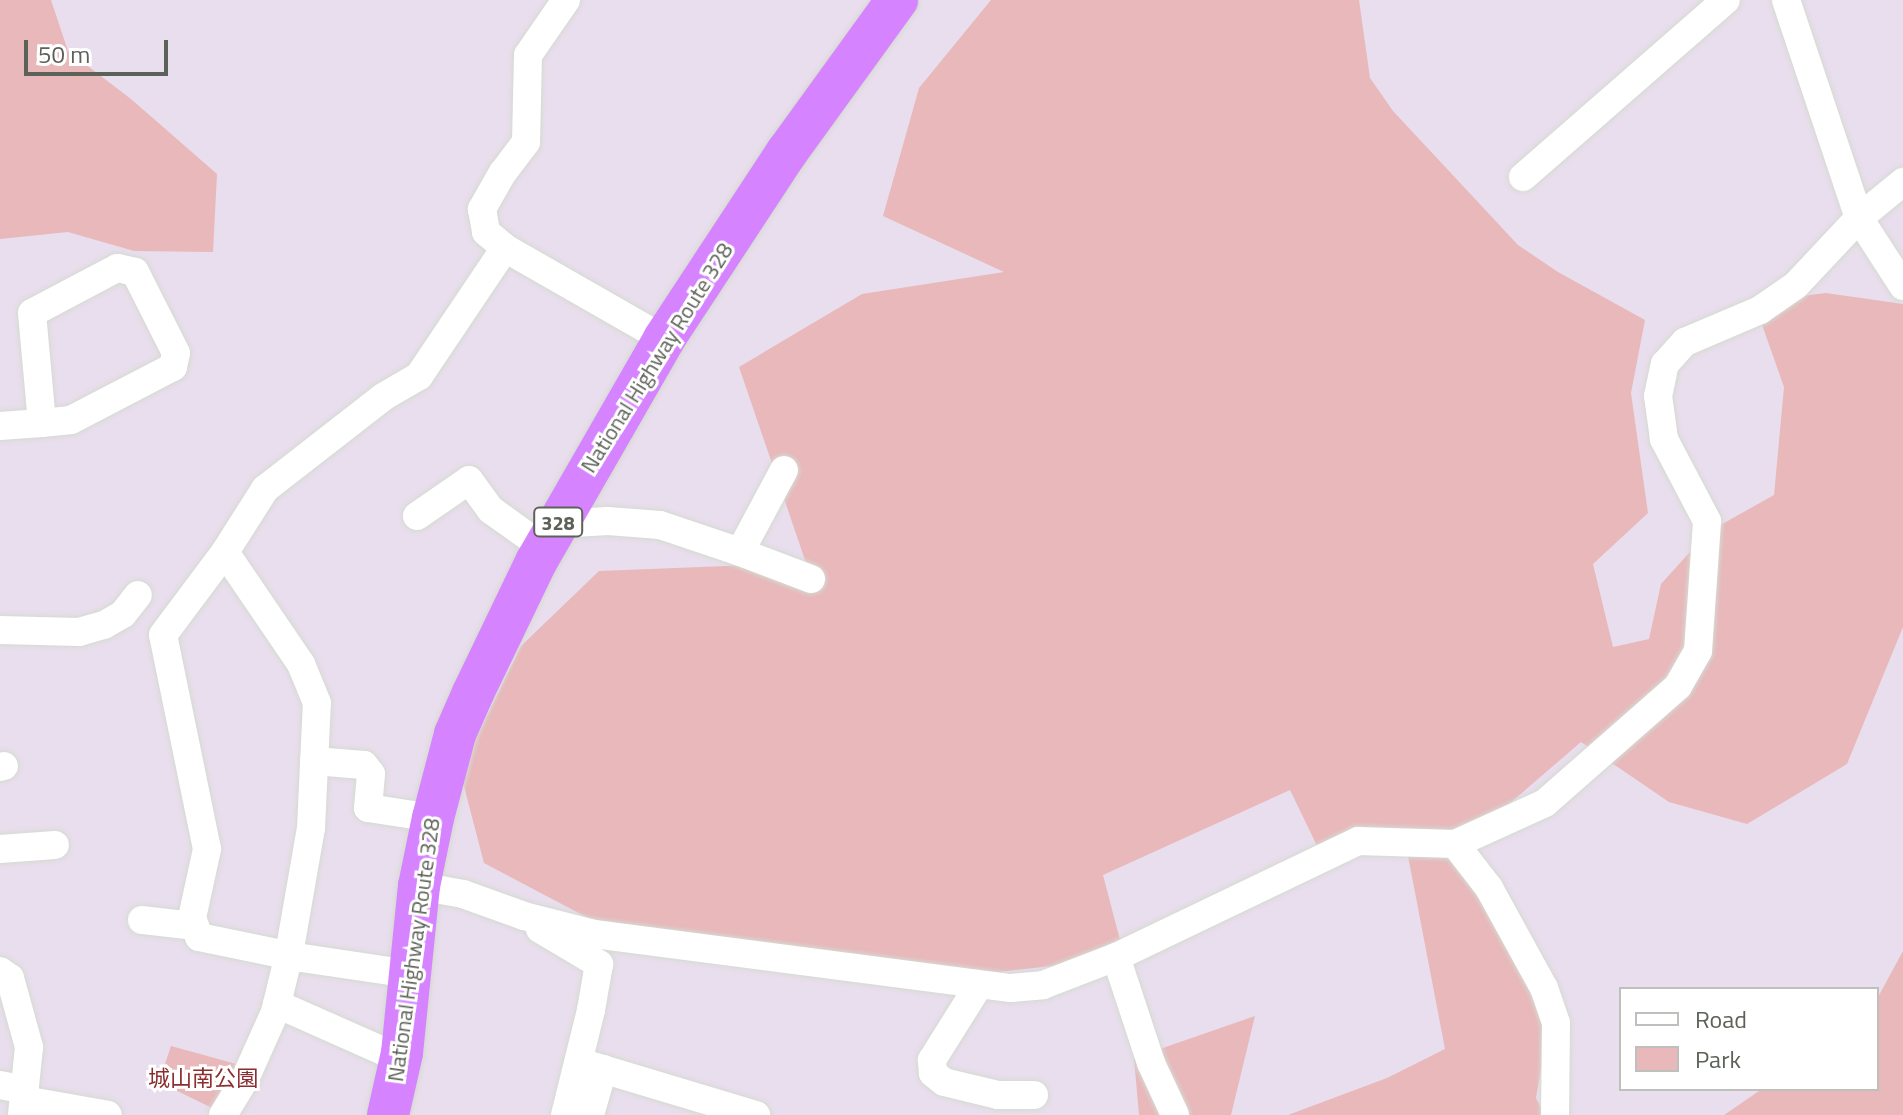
<!DOCTYPE html>
<html>
<head>
<meta charset="utf-8">
<style>
  body { margin:0 }
  #map { position:relative; width:1903px; height:1115px; overflow:hidden; background:#e9deed; font-family:"Titillium Web","Noto Sans JP",sans-serif }
  div>[style] { position:absolute }
  [style*='--x'] { left:calc(var(--x)*1px); top:calc(var(--y)*1px); width:calc(var(--w)*1px); rotate:calc(var(--a)*1deg) }
  .green>* { inset:0; background:#e8b8bb }
  .roads { filter:drop-shadow(0 0 2px #d5dad2) drop-shadow(0 0 2px #d5dad2) }
  .minor>* { height:28px; margin:-14px; padding:0 14px; transform-origin:14px; border-radius:14px; background:#fff }
  .highway>* { height:42px; margin:-21px; padding:0 21px; transform-origin:21px; border-radius:21px; background:#d683ff }
  span { translate:-50% -50%; white-space:nowrap; text-align:center; line-height:1.15; -webkit-text-stroke:6px #fff; paint-order:stroke }
  .shield-label span { padding:2px 6px; background:#fff; border:2px solid; border-radius:6px; -webkit-text-stroke-width:0 }
  .shield-label { font-size:20px; color:#5d6258; font-weight:700 }
  .street-label { font-size:22px; color:#5d6258 }
  .park-label { font-size:22px; color:#8c2d30 }
  .legend { position:absolute; left:1619px; top:987px; width:260px; height:104px; box-sizing:border-box; background:#fff; border:2px solid #bec0bc; margin:0; padding:10px 14px; list-style:none; font-size:24px; color:#5d6258 }
  .legend li { display:flex; align-items:center; gap:16px; height:40px }
  .legend b { width:40px; border:2px solid #bec0bc }
  .scale { position:absolute; left:24px; top:40px; width:144px; height:36px; box-sizing:border-box; border:4px solid #5d6258; border-top:0; padding-left:10px; font-size:24px; line-height:28px; white-space:nowrap; color:#5d6258; -webkit-text-stroke:6px #fff; paint-order:stroke }
</style>
</head>
<body>
<div id="map">
  <div class="green">
    <i style="clip-path:polygon(0 0,51px 0,68px 51px,131px 99px,217px 174px,213px 252px,134px 251px,68px 232px,0 239px)"></i>
    <i style="clip-path:polygon(991px 0,1359px 0,1370px 78px,1393px 111px,1518px 245px,1558px 272px,1645px 320px,1631px 393px,1648px 513px,1593px 564px,1613px 647px,1649px 639px,1661px 584px,1708px 532px,1774px 495px,1784px 387px,1754px 302px,1826px 293px,1903px 304px,1903px 627px,1847px 764px,1747px 824px,1669px 802px,1581px 742px,1451px 854px,1552px 1006px,1536px 1098px,1545px 1115px,1288px 1115px,1387px 1078px,1445px 1049px,1408px 856px,1321px 854px,1290px 790px,1103px 875px,1120px 940px,1061px 965px,936px 979px,590px 919px,484px 863px,460px 771px,521px 646px,599px 571px,806px 563px,739px 367px,862px 294px,1004px 272px,883px 216px,919px 88px)"></i>
    <i style="clip-path:polygon(1903px 951px,1903px 1115px,1724px 1115px,1762px 1089px,1877px 1089px,1877px 999px)"></i>
    <i style="clip-path:polygon(1255px 1016px,1231px 1115px,1139px 1115px,1134px 1058px)"></i>
    <i style="clip-path:polygon(171px 1046px,240px 1065px,214px 1109px,159px 1082px)"></i>
  </div>
  <div class="roads">
    <div class="minor">
      <i style="--x:566;--y:0;--w:67;--a:124.6"></i>
      <i style="--x:528;--y:55;--w:87;--a:91.3"></i>
      <i style="--x:526;--y:142;--w:38;--a:127"></i>
      <i style="--x:503;--y:172;--w:43;--a:119.6"></i>
      <i style="--x:482;--y:209;--w:23;--a:80"></i>
      <i style="--x:486;--y:232;--w:25;--a:40"></i>
      <i style="--x:505;--y:248;--w:183;--a:29.8"></i>
      <i style="--x:1786;--y:0;--w:230;--a:71.5"></i>
      <i style="--x:1859;--y:218;--w:81;--a:57.1"></i>
      <i style="--x:1523;--y:177;--w:269;--a:-41.1"></i>
      <i style="--x:0;--y:426;--w:42;--a:-4.1"></i>
      <i style="--x:42;--y:423;--w:29;--a:-6"></i>
      <i style="--x:71;--y:420;--w:115;--a:-27.5"></i>
      <i style="--x:173;--y:367;--w:14;--a:-78"></i>
      <i style="--x:176;--y:353;--w:91;--a:-116.8"></i>
      <i style="--x:135;--y:272;--w:18;--a:-167"></i>
      <i style="--x:117;--y:268;--w:96;--a:152.1"></i>
      <i style="--x:32;--y:313;--w:110;--a:84.8"></i>
      <i style="--x:417;--y:516;--w:63;--a:-34.7"></i>
      <i style="--x:469;--y:480;--w:37;--a:54"></i>
      <i style="--x:491;--y:510;--w:65;--a:35.6"></i>
      <i style="--x:557;--y:524;--w:51;--a:-3.4"></i>
      <i style="--x:608;--y:521;--w:52;--a:4.4"></i>
      <i style="--x:660;--y:525;--w:84;--a:18.6"></i>
      <i style="--x:740;--y:552;--w:93;--a:-61.8"></i>
      <i style="--x:740;--y:552;--w:76;--a:20.8"></i>
      <i style="--x:0;--y:630;--w:79;--a:1.5"></i>
      <i style="--x:79;--y:632;--w:26;--a:-16"></i>
      <i style="--x:104;--y:625;--w:22;--a:-30"></i>
      <i style="--x:123;--y:614;--w:24;--a:-52"></i>
      <i style="--x:314;--y:761;--w:50;--a:4.6"></i>
      <i style="--x:364;--y:765;--w:11;--a:52"></i>
      <i style="--x:371;--y:774;--w:34;--a:95"></i>
      <i style="--x:368;--y:808;--w:66;--a:8.7"></i>
      <i style="--x:0;--y:767;--w:4;--a:-14"></i>
      <i style="--x:1455;--y:844;--w:56;--a:52.3"></i>
      <i style="--x:1489;--y:888;--w:114;--a:61.2"></i>
      <i style="--x:1544;--y:988;--w:37;--a:71"></i>
      <i style="--x:1556;--y:1023;--w:92;--a:90.6"></i>
      <i style="--x:0;--y:849;--w:55;--a:-4.2"></i>
      <i style="--x:419;--y:886;--w:45;--a:10.3"></i>
      <i style="--x:463;--y:894;--w:65;--a:19.8"></i>
      <i style="--x:524;--y:916;--w:72;--a:14.4"></i>
      <i style="--x:594;--y:934;--w:420;--a:7.4"></i>
      <i style="--x:1011;--y:988;--w:32;--a:-5"></i>
      <i style="--x:1043;--y:985;--w:78;--a:-21"></i>
      <i style="--x:1116;--y:957;--w:268;--a:-25.6"></i>
      <i style="--x:1358;--y:841;--w:97;--a:1.8"></i>
      <i style="--x:1455;--y:844;--w:99;--a:-24.5"></i>
      <i style="--x:1545;--y:803;--w:177;--a:-41.3"></i>
      <i style="--x:1678;--y:686;--w:40;--a:-60.3"></i>
      <i style="--x:1698;--y:651;--w:130;--a:-86"></i>
      <i style="--x:1707;--y:521;--w:93;--a:-117.7"></i>
      <i style="--x:1664;--y:439;--w:43;--a:-97.9"></i>
      <i style="--x:1658;--y:396;--w:33;--a:-78"></i>
      <i style="--x:1665;--y:364;--w:30;--a:-48"></i>
      <i style="--x:1685;--y:342;--w:82;--a:-23.1"></i>
      <i style="--x:1760;--y:310;--w:44;--a:-34.8"></i>
      <i style="--x:1796;--y:285;--w:92;--a:-46.8"></i>
      <i style="--x:1859;--y:218;--w:57;--a:-39.3"></i>
      <i style="--x:142;--y:920;--w:53;--a:6.5"></i>
      <i style="--x:540;--y:929;--w:69;--a:30.7"></i>
      <i style="--x:599;--y:964;--w:47;--a:99.9"></i>
      <i style="--x:591;--y:1010;--w:108;--a:103.9"></i>
      <i style="--x:1116;--y:957;--w:112;--a:71.7"></i>
      <i style="--x:1151;--y:1063;--w:57;--a:65.2"></i>
      <i style="--x:0;--y:971;--w:12;--a:35"></i>
      <i style="--x:10;--y:978;--w:72;--a:74.6"></i>
      <i style="--x:29;--y:1047;--w:68;--a:95.9"></i>
      <i style="--x:410;--y:974;--w:110;--a:-171.6"></i>
      <i style="--x:301;--y:958;--w:104;--a:-168.4"></i>
      <i style="--x:199;--y:937;--w:20;--a:-110"></i>
      <i style="--x:192;--y:918;--w:71;--a:-77.7"></i>
      <i style="--x:207;--y:849;--w:218;--a:-101.6"></i>
      <i style="--x:163;--y:635;--w:104;--a:-53.2"></i>
      <i style="--x:225;--y:552;--w:75;--a:-57.6"></i>
      <i style="--x:265;--y:489;--w:150;--a:-37.9"></i>
      <i style="--x:383;--y:397;--w:42;--a:-30.3"></i>
      <i style="--x:419;--y:376;--w:154;--a:-56.1"></i>
      <i style="--x:979;--y:985;--w:89;--a:122.1"></i>
      <i style="--x:932;--y:1060;--w:13;--a:86"></i>
      <i style="--x:933;--y:1073;--w:14;--a:39"></i>
      <i style="--x:944;--y:1082;--w:56;--a:13.5"></i>
      <i style="--x:998;--y:1095;--w:36;--a:0"></i>
      <i style="--x:277;--y:1004;--w:136;--a:23.9"></i>
      <i style="--x:579;--y:1062;--w:185;--a:16.7"></i>
      <i style="--x:0;--y:1085;--w:25;--a:11"></i>
      <i style="--x:24;--y:1100;--w:85;--a:10.1"></i>
      <i style="--x:223;--y:1115;--w:42;--a:-58.6"></i>
      <i style="--x:245;--y:1079;--w:73;--a:-65.9"></i>
      <i style="--x:275;--y:1012;--w:60;--a:-76.4"></i>
      <i style="--x:289;--y:954;--w:128;--a:-80.1"></i>
      <i style="--x:311;--y:828;--w:125;--a:-87.3"></i>
      <i style="--x:317;--y:703;--w:42;--a:-112.3"></i>
      <i style="--x:301;--y:664;--w:135;--a:-124.2"></i>
      <i style="--x:590;--y:1115;--w:48;--a:-74.2"></i>
    </div>
    <div class="highway">
      <i style="--x:388;--y:1115;--w:64;--a:-77.3"></i>
      <i style="--x:402;--y:1053;--w:168;--a:-84.2"></i>
      <i style="--x:419;--y:886;--w:69;--a:-78.4"></i>
      <i style="--x:433;--y:818;--w:87;--a:-75.3"></i>
      <i style="--x:455;--y:734;--w:45;--a:-66.3"></i>
      <i style="--x:473;--y:693;--w:145;--a:-64.3"></i>
      <i style="--x:536;--y:562;--w:257;--a:-60.1"></i>
      <i style="--x:664;--y:339;--w:224;--a:-56.7"></i>
      <i style="--x:787;--y:152;--w:188;--a:-54.1"></i>
    </div>
  </div>
  <div class="shield-label">
    <span style="left:558px;top:522px">328</span>
  </div>
  <div class="street-label">
    <span style="left:657px;top:358px;rotate:-58deg">National Highway Route 328</span>
    <span style="left:414px;top:950px;rotate:-82deg">National Highway Route 328</span>
  </div>
  <div class="park-label">
    <span style="left:203px;top:1079px">城山南公園</span>
  </div>
  <ul class="legend">
  <li><b style="height:10px;background:#fff"></b>Road</li>
  <li><b style="height:22px;background:#e8b8bb"></b>Park</li>
  </ul>
  <div class="scale">50 m</div>
</div>
</body>
</html>
